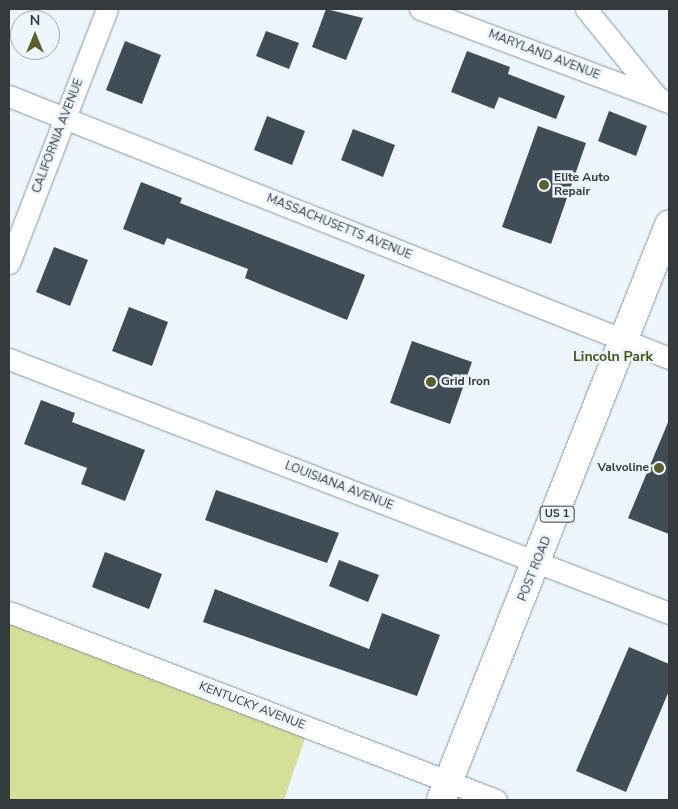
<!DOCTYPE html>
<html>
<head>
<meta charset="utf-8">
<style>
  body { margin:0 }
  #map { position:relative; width:678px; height:809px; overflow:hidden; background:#edf6fd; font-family:"Nunito Sans",sans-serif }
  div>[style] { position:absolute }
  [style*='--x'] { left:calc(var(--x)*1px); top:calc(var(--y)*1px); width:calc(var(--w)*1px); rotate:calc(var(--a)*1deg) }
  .green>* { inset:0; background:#d6df97 }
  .building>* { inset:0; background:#404d56 }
  .roads { filter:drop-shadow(0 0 1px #8997a1) drop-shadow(0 0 1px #8997a1) }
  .minor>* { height:21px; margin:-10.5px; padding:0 10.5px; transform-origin:10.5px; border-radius:10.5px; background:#fff }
  .primary>* { height:28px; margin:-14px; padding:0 14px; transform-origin:14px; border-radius:14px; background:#fff }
  .dots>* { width:14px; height:14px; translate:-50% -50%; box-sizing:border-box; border:2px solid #edf6fd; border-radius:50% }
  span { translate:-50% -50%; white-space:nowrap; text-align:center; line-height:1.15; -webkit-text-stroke:5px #edf6fd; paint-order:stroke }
  .shield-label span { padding:1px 4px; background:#edf6fd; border:1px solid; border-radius:4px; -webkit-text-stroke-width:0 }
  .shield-label { font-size:11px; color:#343a3e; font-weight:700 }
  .street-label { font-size:12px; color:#343a3e }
  .poi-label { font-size:12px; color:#343a3e; font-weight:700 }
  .left { translate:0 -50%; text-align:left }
  .right { translate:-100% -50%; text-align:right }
  .neighbourhood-label { font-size:14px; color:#4d5218; font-weight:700 }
  .frame { position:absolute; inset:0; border:10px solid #343a3e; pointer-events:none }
  .north { position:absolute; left:10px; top:10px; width:50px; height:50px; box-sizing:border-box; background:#edf6fd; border:1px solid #a3abb1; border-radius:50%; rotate:0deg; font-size:14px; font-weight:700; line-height:20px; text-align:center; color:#343a3e }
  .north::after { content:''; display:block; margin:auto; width:18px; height:22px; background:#5a5f2d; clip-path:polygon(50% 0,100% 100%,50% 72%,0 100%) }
</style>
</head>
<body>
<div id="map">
  <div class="green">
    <i style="clip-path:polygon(9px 608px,312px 718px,284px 800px,9px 800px)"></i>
  </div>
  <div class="building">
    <i style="clip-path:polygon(326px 9px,363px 18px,346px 60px,312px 47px)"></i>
    <i style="clip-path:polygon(266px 31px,299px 43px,289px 69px,256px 56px)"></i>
    <i style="clip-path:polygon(125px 41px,161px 55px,142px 104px,106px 90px)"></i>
    <i style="clip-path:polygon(467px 51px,510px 67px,508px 74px,565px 96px,556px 119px,499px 97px,494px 109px,451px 92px)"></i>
    <i style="clip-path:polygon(609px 111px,647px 126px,636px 156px,598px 141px)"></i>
    <i style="clip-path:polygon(267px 116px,305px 131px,292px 165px,254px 150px)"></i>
    <i style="clip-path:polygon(538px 126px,586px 143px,551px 244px,502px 227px)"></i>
    <i style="clip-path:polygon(353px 129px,395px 145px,383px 177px,341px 160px)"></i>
    <i style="clip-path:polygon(141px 182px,182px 198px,180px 203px,365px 275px,347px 320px,245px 278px,248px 269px,167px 238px,164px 245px,123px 229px)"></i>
    <i style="clip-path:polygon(54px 247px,88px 260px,70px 306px,36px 292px)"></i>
    <i style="clip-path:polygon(129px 307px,168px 322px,152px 366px,112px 351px)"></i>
    <i style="clip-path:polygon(412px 341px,472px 362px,450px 424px,390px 403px)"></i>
    <i style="clip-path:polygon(41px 400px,75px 413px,72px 422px,145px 450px,125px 501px,81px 484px,87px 468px,24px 444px)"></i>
    <i style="clip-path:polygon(669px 420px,669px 534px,628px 518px)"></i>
    <i style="clip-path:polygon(216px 490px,339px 533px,327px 563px,205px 520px)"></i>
    <i style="clip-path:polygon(105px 552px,162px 574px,149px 609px,92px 587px)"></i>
    <i style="clip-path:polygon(339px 560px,379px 575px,368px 602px,329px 586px)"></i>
    <i style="clip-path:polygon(215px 589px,369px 649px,382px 613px,440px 635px,417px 696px,203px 622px)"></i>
    <i style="clip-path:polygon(629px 647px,669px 664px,669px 691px,626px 792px,576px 771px)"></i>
  </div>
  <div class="roads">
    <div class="minor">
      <i style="--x:420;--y:9;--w:266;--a:20.5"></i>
      <i style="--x:586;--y:9;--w:114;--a:51"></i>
      <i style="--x:9;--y:96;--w:710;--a:21.65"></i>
      <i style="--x:9;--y:263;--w:272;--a:-68.9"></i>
      <i style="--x:9;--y:359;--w:707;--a:21.05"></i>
      <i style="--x:9;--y:612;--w:522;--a:21.11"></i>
    </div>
    <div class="primary">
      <i style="--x:441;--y:800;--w:619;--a:-68.37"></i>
    </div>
  </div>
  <div class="dots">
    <i style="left:544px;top:185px;background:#5a5f2d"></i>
    <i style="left:431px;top:382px;background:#5a5f2d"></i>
    <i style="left:659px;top:468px;background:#5a5f2d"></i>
  </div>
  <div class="shield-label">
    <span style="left:557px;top:514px">US 1</span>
  </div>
  <div class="street-label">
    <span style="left:544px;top:55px;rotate:21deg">MARYLAND AVENUE</span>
    <span style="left:58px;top:136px;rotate:-69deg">CALIFORNIA AVENUE</span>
    <span style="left:339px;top:227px;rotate:22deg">MASSACHUSETTS AVENUE</span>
    <span style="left:339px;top:486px;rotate:21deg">LOUISIANA AVENUE</span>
    <span style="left:535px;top:569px;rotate:-68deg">POST ROAD</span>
    <span style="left:252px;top:706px;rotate:21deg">KENTUCKY AVENUE</span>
  </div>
  <div class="poi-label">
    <span class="left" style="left:554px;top:185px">Elite Auto<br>Repair</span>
    <span class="left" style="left:441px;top:382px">Grid Iron</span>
    <span class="right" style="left:649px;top:468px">Valvoline</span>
  </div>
  <div class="neighbourhood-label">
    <span style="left:613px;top:357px">Lincoln Park</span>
  </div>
  <div class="frame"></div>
  <div class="north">N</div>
</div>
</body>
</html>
